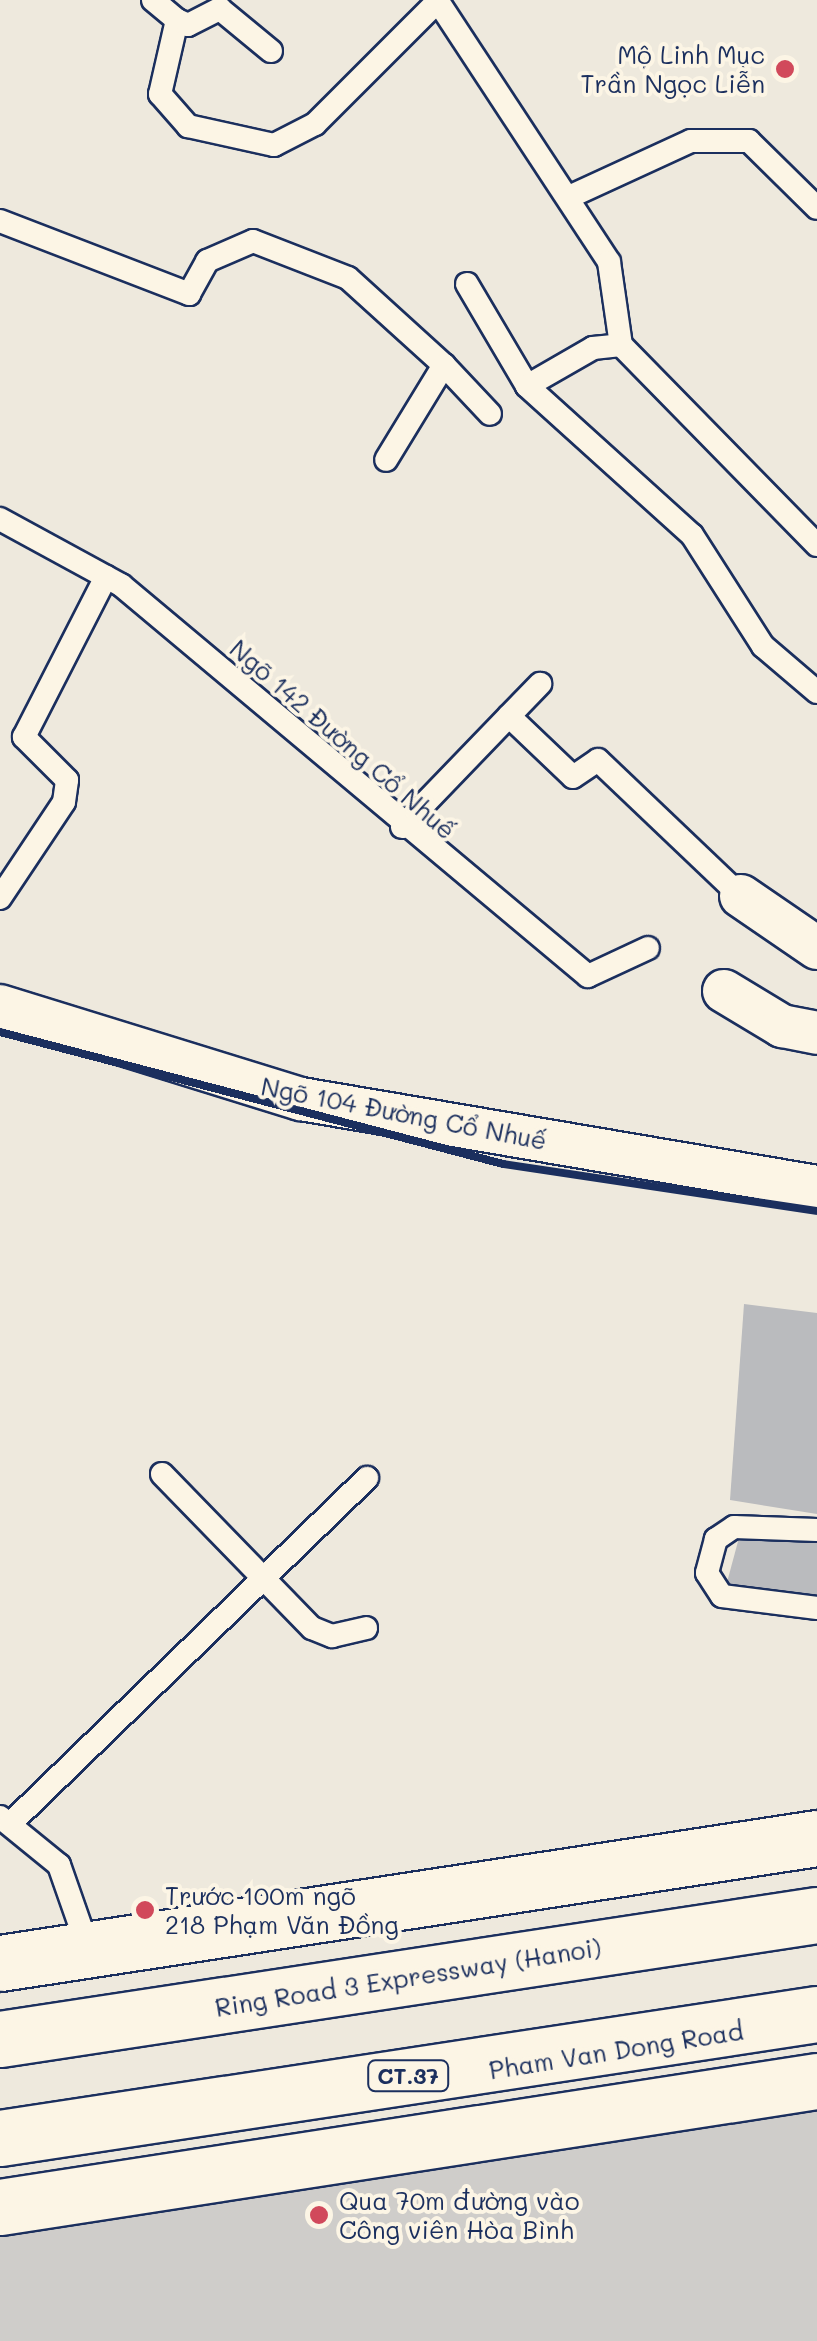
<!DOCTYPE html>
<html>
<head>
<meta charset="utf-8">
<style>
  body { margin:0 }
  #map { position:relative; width:817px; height:2341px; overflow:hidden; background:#eee9dd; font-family:Mali,sans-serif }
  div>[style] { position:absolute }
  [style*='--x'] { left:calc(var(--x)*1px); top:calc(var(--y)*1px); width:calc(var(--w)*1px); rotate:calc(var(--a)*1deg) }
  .green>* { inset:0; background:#cfcdca }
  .building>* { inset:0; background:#babbbe }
  .roads { filter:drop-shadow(2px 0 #1b2f5e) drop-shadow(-2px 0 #1b2f5e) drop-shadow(0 2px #1b2f5e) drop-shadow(0 -2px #1b2f5e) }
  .service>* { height:22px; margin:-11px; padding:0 11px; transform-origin:11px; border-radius:11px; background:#fcf5e5 }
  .minor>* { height:42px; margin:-21px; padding:0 21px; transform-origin:21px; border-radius:21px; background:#fcf5e5 }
  .primary>* { height:55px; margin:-27.5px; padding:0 27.5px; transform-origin:27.5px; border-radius:27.5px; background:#fcf5e5 }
  .motorway>* { height:55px; margin:-27.5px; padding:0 27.5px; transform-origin:27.5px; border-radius:27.5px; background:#fcf5e5 }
  .rail>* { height:8px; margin:-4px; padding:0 4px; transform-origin:4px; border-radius:4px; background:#1b2f5e }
  .dots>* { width:28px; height:28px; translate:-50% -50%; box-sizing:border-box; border:5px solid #fcf5e5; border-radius:50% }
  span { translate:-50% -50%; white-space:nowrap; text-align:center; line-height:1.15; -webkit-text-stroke:8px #fcf5e5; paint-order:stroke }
  .shield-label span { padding:2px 8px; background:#fcf5e5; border:2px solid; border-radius:8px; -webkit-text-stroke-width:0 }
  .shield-label { font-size:22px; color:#1b2f5e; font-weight:700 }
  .poi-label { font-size:25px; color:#1b2f5e }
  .right { translate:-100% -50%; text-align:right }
  .left { translate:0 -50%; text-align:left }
  .street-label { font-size:25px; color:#1b2f5e }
</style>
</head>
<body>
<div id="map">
  <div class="green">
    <i style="clip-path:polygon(817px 2095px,817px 2341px,0 2341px,0 2223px)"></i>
  </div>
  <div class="building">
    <i style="clip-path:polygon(744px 1304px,817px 1313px,817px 1514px,730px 1500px)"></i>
    <i style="clip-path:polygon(740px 1534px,817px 1541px,817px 1598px,726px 1586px)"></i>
  </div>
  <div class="roads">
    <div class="service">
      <i style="--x:153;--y:0;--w:31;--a:40"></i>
      <i style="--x:177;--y:20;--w:76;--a:102.9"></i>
      <i style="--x:160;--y:94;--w:43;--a:48.8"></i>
      <i style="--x:188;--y:126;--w:88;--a:12.5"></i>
      <i style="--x:274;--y:145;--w:46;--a:-27.1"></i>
      <i style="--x:315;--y:124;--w:174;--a:-45"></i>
      <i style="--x:437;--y:0;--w:313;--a:56.7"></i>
      <i style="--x:609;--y:262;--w:84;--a:81.8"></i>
      <i style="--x:177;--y:20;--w:12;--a:24"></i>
      <i style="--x:188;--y:25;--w:36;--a:-27"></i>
      <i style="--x:220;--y:9;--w:66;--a:39.5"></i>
      <i style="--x:569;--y:197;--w:134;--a:-24.7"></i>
      <i style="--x:691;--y:141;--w:58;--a:0"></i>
      <i style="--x:749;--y:141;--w:95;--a:44.6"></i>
      <i style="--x:0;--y:221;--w:203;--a:21.1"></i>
      <i style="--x:189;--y:294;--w:38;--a:-61"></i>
      <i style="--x:207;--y:261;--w:50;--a:-23.5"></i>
      <i style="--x:253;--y:241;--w:102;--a:21.3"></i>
      <i style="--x:348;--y:278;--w:130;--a:42.2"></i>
      <i style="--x:444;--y:365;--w:111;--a:121.4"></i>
      <i style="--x:467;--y:284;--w:118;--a:59.5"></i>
      <i style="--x:527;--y:386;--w:222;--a:42.1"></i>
      <i style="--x:692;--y:535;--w:132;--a:57.4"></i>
      <i style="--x:763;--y:646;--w:71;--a:40.4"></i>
      <i style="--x:444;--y:365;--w:67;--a:46.8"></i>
      <i style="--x:527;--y:386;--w:76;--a:-29.9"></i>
      <i style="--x:593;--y:348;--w:28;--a:-6"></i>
      <i style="--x:621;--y:345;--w:280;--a:45.6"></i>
      <i style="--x:0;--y:519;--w:138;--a:28.6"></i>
      <i style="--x:121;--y:585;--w:609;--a:39.94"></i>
      <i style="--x:588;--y:976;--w:66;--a:-25"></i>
      <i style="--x:509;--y:716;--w:45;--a:-45.9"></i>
      <i style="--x:402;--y:827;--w:154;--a:-46.1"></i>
      <i style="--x:509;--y:716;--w:88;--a:43.6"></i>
      <i style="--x:573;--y:777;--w:30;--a:-34"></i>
      <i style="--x:598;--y:760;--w:197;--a:43.6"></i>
      <i style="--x:0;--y:898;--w:115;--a:-56.3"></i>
      <i style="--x:64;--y:802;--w:22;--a:-82"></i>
      <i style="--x:67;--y:780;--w:61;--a:-135"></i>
      <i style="--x:24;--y:737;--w:180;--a:-62.9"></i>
      <i style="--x:162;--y:1474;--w:215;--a:45.8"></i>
      <i style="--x:312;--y:1628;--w:22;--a:22"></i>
      <i style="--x:332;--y:1636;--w:35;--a:-13"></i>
      <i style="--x:817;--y:1530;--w:83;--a:-177.9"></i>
      <i style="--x:734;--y:1527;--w:22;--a:146"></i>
      <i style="--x:716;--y:1539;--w:35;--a:105"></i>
      <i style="--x:707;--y:1573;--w:27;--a:57"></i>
      <i style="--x:722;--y:1596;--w:96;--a:7.2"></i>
      <i style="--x:0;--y:1817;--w:76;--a:39.1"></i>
      <i style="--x:59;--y:1865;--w:88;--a:70.7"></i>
      <i style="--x:11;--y:1823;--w:496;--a:-44.1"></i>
    </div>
    <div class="minor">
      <i style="--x:741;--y:896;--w:92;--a:34.4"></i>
      <i style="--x:724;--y:991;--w:68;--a:31.1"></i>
      <i style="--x:782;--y:1026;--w:36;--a:11"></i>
      <i style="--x:0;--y:1006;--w:315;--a:17.2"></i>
      <i style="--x:301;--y:1099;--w:523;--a:9.68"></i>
    </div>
    <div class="primary">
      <i style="--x:0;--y:1963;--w:827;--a:-8.7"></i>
      <i style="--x:0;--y:2207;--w:827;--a:-8.77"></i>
    </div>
    <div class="motorway">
      <i style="--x:0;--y:2039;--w:826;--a:-8.63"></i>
      <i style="--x:0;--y:2138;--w:826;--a:-8.63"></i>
    </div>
  </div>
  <div class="rail">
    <i style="--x:0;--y:1032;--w:520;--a:14.7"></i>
    <i style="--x:503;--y:1164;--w:317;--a:8.5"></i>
  </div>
  <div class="dots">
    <i style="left:785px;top:69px;background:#d1495b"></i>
    <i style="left:145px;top:1910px;background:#d1495b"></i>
    <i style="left:319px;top:2215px;background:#d1495b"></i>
  </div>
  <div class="shield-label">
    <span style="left:408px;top:2076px">CT.37</span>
  </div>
  <div class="poi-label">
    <span class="right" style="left:765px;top:69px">Mộ Linh Mục<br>Trần Ngọc Liễn</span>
    <span class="left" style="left:165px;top:1910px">Trước 100m ngõ<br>218 Phạm Văn Đồng</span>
    <span class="left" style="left:339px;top:2215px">Qua 70m đường vào<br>Công viên Hòa Bình</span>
  </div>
  <div class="street-label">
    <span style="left:343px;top:739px;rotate:41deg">Ngõ 142 Đường Cổ Nhuế</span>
    <span style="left:404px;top:1113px;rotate:11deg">Ngõ 104 Đường Cổ Nhuế</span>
    <span style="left:408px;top:1977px;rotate:-9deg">Ring Road 3 Expressway (Hanoi)</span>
    <span style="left:616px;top:2050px;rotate:-9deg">Pham Van Dong Road</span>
  </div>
</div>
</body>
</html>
